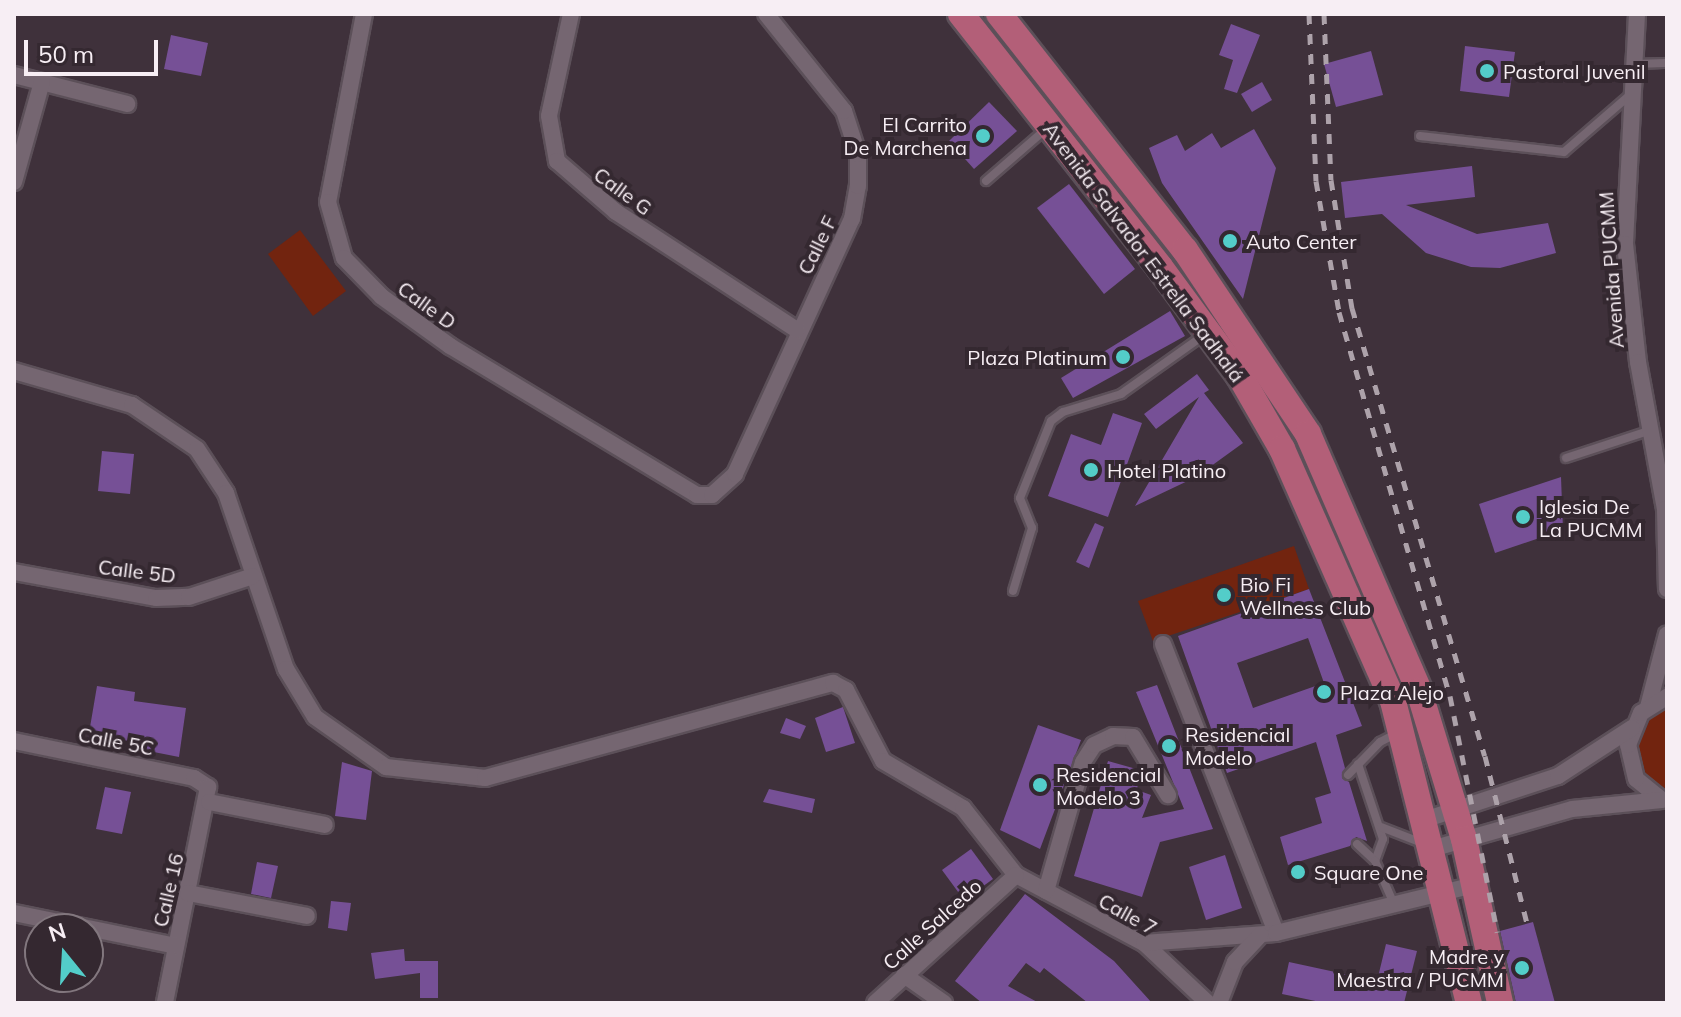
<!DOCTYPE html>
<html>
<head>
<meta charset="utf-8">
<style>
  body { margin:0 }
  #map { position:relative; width:1681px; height:1017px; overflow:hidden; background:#3f313b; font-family:Mulish,sans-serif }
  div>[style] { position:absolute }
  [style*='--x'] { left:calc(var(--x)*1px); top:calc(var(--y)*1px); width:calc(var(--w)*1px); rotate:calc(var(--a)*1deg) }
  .green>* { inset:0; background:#72240f }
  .building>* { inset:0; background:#765096 }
  .roads { filter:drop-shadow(2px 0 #5c5059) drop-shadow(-2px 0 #5c5059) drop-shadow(0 2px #5c5059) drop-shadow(0 -2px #5c5059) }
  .lane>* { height:8px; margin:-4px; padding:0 4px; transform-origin:4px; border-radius:4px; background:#756671 }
  .street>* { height:16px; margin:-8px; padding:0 8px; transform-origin:8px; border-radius:8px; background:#756671 }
  .primary>* { height:26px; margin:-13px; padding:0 13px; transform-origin:13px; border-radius:13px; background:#b35f78 }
  .rail>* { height:5px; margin-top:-2.5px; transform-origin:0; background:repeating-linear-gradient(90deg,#ada2aa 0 10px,transparent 0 20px) }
  .dots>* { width:22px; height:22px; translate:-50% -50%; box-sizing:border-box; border:4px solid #342830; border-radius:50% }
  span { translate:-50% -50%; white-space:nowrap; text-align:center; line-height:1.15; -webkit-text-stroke:8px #342830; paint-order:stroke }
  .poi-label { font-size:20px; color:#f7eef4 }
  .left { translate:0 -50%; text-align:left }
  .right { translate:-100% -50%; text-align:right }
  .street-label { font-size:20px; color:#f7eef4 }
  .frame { position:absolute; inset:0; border:16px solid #f7eef4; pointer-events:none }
  .north { position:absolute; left:24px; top:913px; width:80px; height:80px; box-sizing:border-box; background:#342830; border:2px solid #82777e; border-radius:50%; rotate:342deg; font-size:22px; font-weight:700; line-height:32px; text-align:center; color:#f7eef4 }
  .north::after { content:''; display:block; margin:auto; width:28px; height:36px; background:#53cdc9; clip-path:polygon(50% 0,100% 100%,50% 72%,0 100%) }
  .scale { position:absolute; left:24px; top:40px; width:134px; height:36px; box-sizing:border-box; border:4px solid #f7eef4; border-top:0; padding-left:10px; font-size:24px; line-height:28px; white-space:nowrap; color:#f7eef4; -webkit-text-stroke:6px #342830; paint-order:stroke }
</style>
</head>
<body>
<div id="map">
  <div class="green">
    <i style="clip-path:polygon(300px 230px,346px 291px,313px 316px,268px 254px)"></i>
    <i style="clip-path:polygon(1294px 546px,1309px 589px,1153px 641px,1138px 601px)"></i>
    <i style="clip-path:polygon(1667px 708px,1667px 790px,1646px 775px,1638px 747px,1650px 719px)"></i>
  </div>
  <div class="building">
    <i style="clip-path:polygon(1231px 24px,1260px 35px,1237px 93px,1224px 89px,1233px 60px,1219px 55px)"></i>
    <i style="clip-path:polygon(171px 35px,208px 43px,201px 76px,164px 69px)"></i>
    <i style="clip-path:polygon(1465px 46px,1515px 52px,1509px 97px,1460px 91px)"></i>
    <i style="clip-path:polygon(1371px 51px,1383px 95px,1336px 107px,1324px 64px)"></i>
    <i style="clip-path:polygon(1262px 82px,1272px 100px,1252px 112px,1241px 94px)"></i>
    <i style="clip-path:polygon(989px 102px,1017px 131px,974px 169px,949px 141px)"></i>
    <i style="clip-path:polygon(1254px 129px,1276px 168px,1243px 299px,1162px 183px,1149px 148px,1177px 135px,1185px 151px,1212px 133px,1221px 148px)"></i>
    <i style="clip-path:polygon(1472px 166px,1475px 197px,1406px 205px,1477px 234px,1548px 223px,1556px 253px,1500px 268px,1471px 267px,1426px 253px,1382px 214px,1345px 218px,1341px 182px)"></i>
    <i style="clip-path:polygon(1069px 184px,1135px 269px,1104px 294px,1037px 208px)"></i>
    <i style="clip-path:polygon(1170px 311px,1185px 336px,1073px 398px,1061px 378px)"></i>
    <i style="clip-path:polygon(1197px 374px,1209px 390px,1204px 393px,1243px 443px,1196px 477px,1135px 506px,1199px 397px,1156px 429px,1144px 414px)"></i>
    <i style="clip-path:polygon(1113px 413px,1142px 423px,1108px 517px,1048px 496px,1071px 434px,1101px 445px)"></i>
    <i style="clip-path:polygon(102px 451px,134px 454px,130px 494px,98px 491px)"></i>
    <i style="clip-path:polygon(1561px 477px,1563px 530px,1495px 553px,1479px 504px)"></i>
    <i style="clip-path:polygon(1095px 523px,1104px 527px,1089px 568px,1076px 562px)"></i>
    <i style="clip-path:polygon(evenodd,1309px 589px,1362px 726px,1336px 735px,1345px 768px,1342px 778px,1349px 782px,1367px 841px,1356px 837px,1350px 846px,1288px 865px,1280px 837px,1322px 823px,1315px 798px,1331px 793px,1316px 742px,1227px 773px,1178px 636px,1309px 589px,1308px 638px,1324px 683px,1253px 708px,1237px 663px,1308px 638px)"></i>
    <i style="clip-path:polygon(1157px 685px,1213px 829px,1160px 842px,1142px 897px,1074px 876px,1108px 761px,1140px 770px,1137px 790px,1151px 795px,1142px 818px,1184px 809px,1136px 692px)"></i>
    <i style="clip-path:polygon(97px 686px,135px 692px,134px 701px,186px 708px,179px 757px,88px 739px)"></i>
    <i style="clip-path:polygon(843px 707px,855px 743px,826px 752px,815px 718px)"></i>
    <i style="clip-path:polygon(786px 718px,806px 726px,800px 739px,780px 733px)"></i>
    <i style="clip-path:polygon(1038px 725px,1081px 740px,1040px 849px,1000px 830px)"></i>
    <i style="clip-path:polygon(342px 762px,372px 771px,366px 820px,335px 816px)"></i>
    <i style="clip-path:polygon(105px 787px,131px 792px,122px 834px,96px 829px)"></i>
    <i style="clip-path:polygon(769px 789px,815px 799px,812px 813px,763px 802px)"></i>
    <i style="clip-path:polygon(971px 849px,993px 879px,964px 900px,942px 870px)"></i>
    <i style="clip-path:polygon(1225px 855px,1242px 908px,1206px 920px,1189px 867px)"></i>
    <i style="clip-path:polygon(257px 862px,278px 866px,271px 898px,251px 894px)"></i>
    <i style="clip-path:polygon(1025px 894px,1114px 961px,1152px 1003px,1088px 1003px,1044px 968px,1040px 973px,1026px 963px,1008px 986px,1039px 1003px,982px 1003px,955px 981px)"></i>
    <i style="clip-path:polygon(331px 901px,351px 903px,347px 931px,328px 928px)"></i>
    <i style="clip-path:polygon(1533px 922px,1555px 1003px,1516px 1003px,1500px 931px)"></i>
    <i style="clip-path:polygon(1386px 944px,1417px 951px,1404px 1003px,1325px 1003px,1282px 994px,1289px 962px,1377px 981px)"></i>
    <i style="clip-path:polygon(404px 949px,405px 961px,438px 961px,438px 998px,420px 998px,420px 973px,375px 979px,371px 953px)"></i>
  </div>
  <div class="roads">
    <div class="lane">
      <i style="--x:1633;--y:64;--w:34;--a:-2"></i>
      <i style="--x:1420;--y:136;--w:145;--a:6.3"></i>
      <i style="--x:1564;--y:152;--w:87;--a:-40.8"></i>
      <i style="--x:986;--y:181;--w:79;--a:-40.9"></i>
      <i style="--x:1566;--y:458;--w:89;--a:-18.2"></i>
      <i style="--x:1013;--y:591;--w:66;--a:-73.2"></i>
      <i style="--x:1032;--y:528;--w:32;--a:-112"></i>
      <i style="--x:1020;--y:498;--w:83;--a:-68.1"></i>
      <i style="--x:1051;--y:421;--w:15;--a:-37"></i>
      <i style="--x:1063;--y:412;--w:61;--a:-17.2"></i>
      <i style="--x:1121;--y:394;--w:102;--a:-35.4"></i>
      <i style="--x:1358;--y:764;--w:79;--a:71.6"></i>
      <i style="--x:1383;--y:839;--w:23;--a:110"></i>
      <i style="--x:1348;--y:775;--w:46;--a:-45.9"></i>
      <i style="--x:1380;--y:742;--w:20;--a:-27"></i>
      <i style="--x:1381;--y:827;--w:47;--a:21.1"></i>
      <i style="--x:1357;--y:844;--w:25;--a:43"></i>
      <i style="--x:1375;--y:861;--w:47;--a:66.2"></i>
    </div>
    <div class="street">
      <i style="--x:364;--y:14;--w:191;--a:100.8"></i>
      <i style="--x:328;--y:202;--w:58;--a:74.1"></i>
      <i style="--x:344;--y:258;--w:54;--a:45.7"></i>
      <i style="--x:382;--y:297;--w:84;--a:35.8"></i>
      <i style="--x:450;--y:346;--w:288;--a:31.1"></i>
      <i style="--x:697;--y:495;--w:15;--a:0"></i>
      <i style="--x:712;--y:495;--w:31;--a:-42"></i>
      <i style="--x:735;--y:474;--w:281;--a:-65.4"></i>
      <i style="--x:852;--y:219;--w:34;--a:-80"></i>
      <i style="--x:858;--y:186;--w:32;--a:-90"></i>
      <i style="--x:858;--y:154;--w:45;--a:-108"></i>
      <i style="--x:844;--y:111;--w:124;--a:-128.8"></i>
      <i style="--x:571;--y:14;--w:104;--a:102.2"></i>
      <i style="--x:549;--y:116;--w:46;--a:79.9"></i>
      <i style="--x:557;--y:161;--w:78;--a:40.8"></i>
      <i style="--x:616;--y:212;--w:216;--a:33.1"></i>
      <i style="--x:1637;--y:14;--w:230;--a:93"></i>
      <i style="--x:1625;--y:244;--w:119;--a:83.7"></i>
      <i style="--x:1638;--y:362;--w:149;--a:79.6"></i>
      <i style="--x:1665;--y:509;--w:80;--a:88.6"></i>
      <i style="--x:14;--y:75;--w:117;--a:14.4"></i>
      <i style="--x:14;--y:182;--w:104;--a:-74.4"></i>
      <i style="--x:14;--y:371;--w:123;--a:16.1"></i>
      <i style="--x:132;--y:405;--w:78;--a:34.1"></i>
      <i style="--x:197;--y:449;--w:53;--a:56.6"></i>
      <i style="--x:226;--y:493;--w:186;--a:71.2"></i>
      <i style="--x:286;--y:669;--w:56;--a:58.9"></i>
      <i style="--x:315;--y:717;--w:87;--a:35.2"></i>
      <i style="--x:386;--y:767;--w:100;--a:6.3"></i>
      <i style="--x:485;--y:778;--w:361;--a:-15.3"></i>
      <i style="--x:833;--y:683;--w:15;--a:28"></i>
      <i style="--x:846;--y:690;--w:80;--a:62.5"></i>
      <i style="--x:883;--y:761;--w:93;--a:30.4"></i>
      <i style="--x:963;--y:808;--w:85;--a:51.7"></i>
      <i style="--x:1016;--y:875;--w:145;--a:28"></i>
      <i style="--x:1144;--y:943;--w:88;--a:43.2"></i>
      <i style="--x:14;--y:572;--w:144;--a:10.4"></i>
      <i style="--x:156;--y:598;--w:33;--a:-2"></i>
      <i style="--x:189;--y:597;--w:67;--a:-18.2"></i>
      <i style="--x:1163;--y:644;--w:310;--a:68.6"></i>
      <i style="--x:1648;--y:707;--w:75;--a:-75.4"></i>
      <i style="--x:14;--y:741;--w:184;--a:11.6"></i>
      <i style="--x:194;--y:778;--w:17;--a:33"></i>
      <i style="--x:208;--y:787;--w:220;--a:101.3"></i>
      <i style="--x:1662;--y:800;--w:33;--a:-141"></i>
      <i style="--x:1636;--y:779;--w:35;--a:-103"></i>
      <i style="--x:1628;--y:745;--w:35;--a:-68"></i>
      <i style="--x:1641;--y:713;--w:31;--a:-32"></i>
      <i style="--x:209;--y:802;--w:118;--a:11.2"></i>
      <i style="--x:1427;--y:819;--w:138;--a:-18.2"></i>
      <i style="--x:1558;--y:776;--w:88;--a:-33"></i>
      <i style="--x:1435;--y:848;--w:142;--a:-15.9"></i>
      <i style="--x:1572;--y:809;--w:90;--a:-5.7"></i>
      <i style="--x:1046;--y:891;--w:134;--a:-74"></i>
      <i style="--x:1083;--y:762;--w:20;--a:-57"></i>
      <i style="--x:1094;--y:745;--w:21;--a:-25"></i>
      <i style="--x:1113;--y:736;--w:20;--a:3"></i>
      <i style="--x:1133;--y:737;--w:68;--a:58.9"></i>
      <i style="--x:188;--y:893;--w:121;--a:10.9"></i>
      <i style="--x:14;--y:913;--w:165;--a:11.5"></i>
      <i style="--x:1144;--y:943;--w:132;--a:-4.3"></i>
      <i style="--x:1276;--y:933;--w:204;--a:-13.6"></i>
      <i style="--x:904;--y:975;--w:49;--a:35"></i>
      <i style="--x:875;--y:1003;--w:190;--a:-42.2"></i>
      <i style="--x:1219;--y:1003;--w:44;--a:-68.7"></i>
      <i style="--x:1235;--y:962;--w:37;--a:-47"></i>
    </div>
    <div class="primary">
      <i style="--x:961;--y:14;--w:322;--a:51.8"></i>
      <i style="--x:1160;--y:267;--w:135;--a:53.7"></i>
      <i style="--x:1240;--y:376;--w:84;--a:60.1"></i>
      <i style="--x:1282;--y:449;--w:275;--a:66.2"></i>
      <i style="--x:1393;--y:701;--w:311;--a:75.9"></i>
      <i style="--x:999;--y:14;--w:300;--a:51.8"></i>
      <i style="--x:1185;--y:250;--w:221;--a:56.2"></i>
      <i style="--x:1308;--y:434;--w:280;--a:66.6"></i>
      <i style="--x:1419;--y:691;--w:155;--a:73.1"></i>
      <i style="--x:1464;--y:839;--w:168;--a:77.6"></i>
    </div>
  </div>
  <div class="rail">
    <i style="--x:1309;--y:14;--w:167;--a:87.6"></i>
    <i style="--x:1316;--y:181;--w:133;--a:80"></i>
    <i style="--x:1339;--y:312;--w:400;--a:73.9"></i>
    <i style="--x:1450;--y:696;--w:241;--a:78.7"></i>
    <i style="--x:1324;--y:14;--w:166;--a:87.6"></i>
    <i style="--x:1331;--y:180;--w:130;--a:80.7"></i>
    <i style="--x:1352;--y:308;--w:467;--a:73.5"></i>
    <i style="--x:1485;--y:756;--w:172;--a:75.9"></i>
  </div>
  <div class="dots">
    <i style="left:1487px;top:71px;background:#53cdc9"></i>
    <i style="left:983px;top:136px;background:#53cdc9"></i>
    <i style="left:1230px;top:241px;background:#53cdc9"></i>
    <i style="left:1123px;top:357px;background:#53cdc9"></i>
    <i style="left:1091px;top:470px;background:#53cdc9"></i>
    <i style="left:1523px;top:517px;background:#53cdc9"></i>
    <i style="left:1224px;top:595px;background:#53cdc9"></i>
    <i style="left:1324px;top:692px;background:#53cdc9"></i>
    <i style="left:1169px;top:746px;background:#53cdc9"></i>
    <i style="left:1040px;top:785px;background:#53cdc9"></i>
    <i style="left:1298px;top:872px;background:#53cdc9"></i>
    <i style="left:1522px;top:968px;background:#53cdc9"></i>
  </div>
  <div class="poi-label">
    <span class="left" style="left:1503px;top:71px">Pastoral Juvenil</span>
    <span class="right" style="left:967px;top:136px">El Carrito<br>De Marchena</span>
    <span class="left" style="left:1246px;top:241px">Auto Center</span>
    <span class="right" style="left:1107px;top:357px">Plaza Platinum</span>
    <span class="left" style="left:1107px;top:470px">Hotel Platino</span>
    <span class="left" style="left:1539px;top:518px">Iglesia De<br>La PUCMM</span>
    <span class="left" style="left:1240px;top:596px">Bio Fi<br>Wellness Club</span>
    <span class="left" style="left:1340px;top:692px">Plaza Alejo</span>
    <span class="left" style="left:1185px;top:746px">Residencial<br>Modelo</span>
    <span class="left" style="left:1056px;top:786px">Residencial<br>Modelo 3</span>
    <span class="left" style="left:1314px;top:872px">Square One</span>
    <span class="right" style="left:1504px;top:968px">Madre y<br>Maestra / PUCMM</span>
  </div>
  <div class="street-label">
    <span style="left:623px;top:191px;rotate:36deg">Calle G</span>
    <span style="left:817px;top:245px;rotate:-64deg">Calle F</span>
    <span style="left:1144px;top:252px;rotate:53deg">Avenida Salvador Estrella Sadhalá</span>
    <span style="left:1611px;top:270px;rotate:-94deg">Avenida PUCMM</span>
    <span style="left:427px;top:305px;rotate:36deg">Calle D</span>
    <span style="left:137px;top:571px;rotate:7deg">Calle 5D</span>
    <span style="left:116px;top:741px;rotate:11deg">Calle 5C</span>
    <span style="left:168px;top:890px;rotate:-77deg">Calle 16</span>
    <span style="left:1128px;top:914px;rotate:29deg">Calle 7</span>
    <span style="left:932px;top:924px;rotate:-42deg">Calle Salcedo</span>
  </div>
  <div class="frame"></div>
  <div class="north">N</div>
  <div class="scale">50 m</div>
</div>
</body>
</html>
